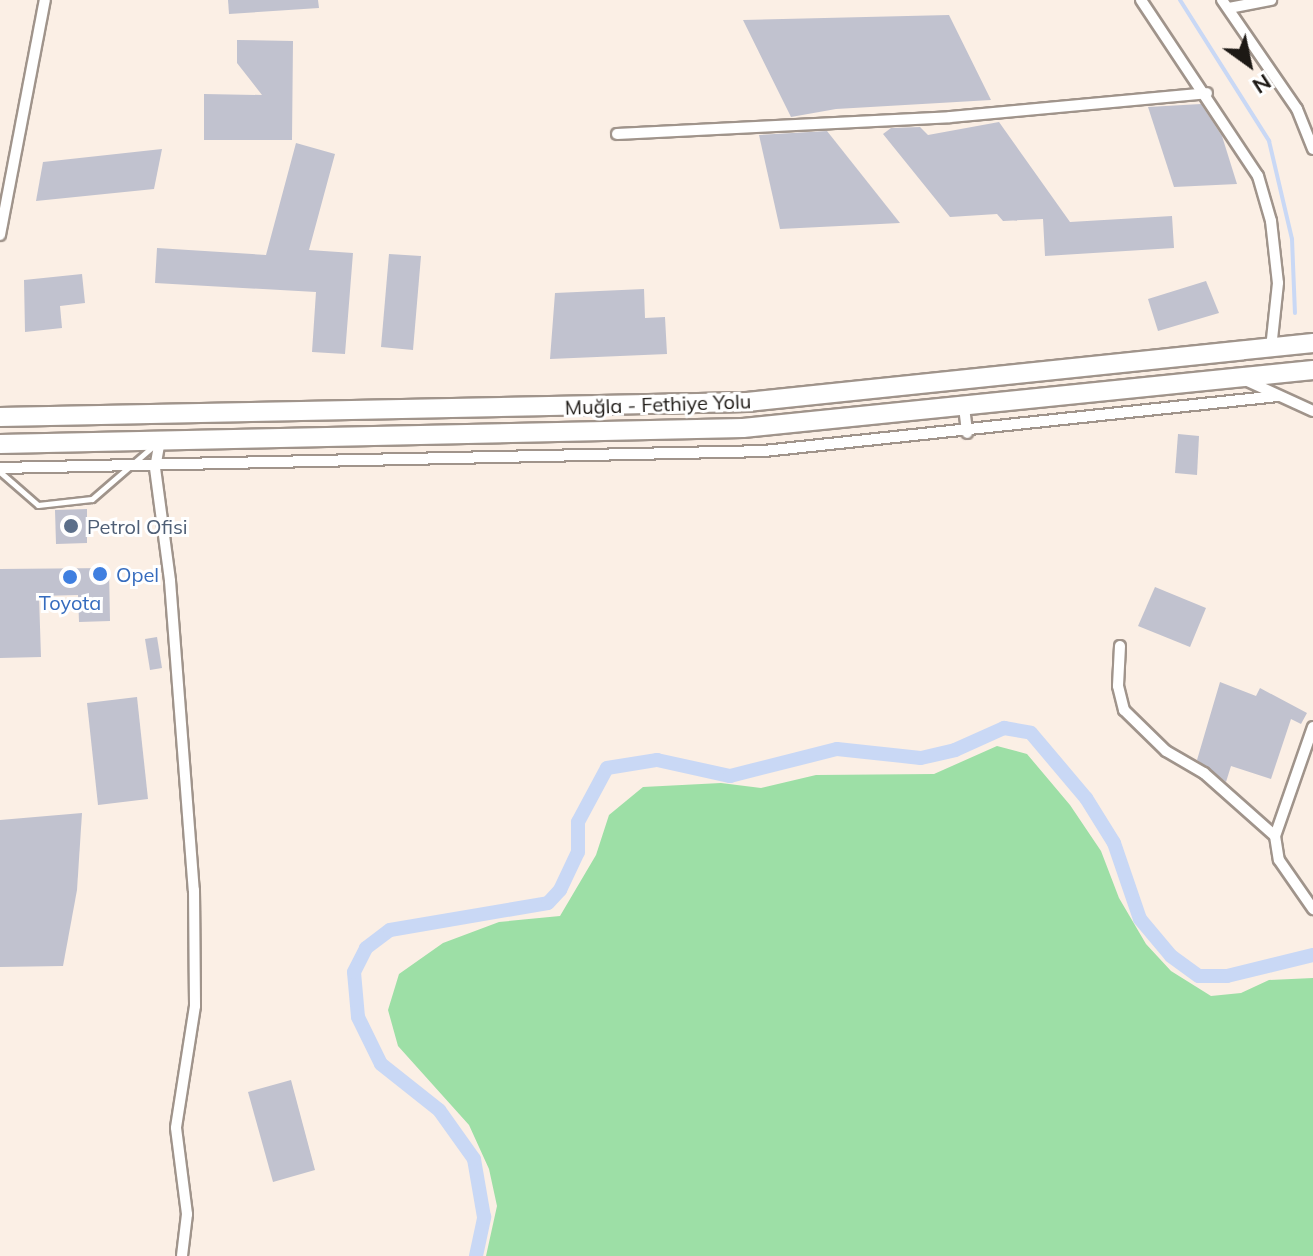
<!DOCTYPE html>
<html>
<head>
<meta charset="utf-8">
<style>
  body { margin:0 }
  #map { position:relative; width:1313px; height:1256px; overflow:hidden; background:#fbefe5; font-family:Mulish,sans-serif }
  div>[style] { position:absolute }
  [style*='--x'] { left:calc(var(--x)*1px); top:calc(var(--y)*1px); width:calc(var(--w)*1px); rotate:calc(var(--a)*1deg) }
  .green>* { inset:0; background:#9ddfa6 }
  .stream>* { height:4px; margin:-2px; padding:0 2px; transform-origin:2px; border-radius:2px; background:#c9d8f5 }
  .canal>* { height:14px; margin:-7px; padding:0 7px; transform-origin:7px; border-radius:7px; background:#c9d8f5 }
  .building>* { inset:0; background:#c1c2cf }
  .roads { filter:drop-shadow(2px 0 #a0948b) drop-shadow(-2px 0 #a0948b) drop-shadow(0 2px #a0948b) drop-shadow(0 -2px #a0948b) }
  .lane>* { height:5px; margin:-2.5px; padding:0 2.5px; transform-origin:2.5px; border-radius:2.5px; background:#fff }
  .street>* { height:10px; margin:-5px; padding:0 5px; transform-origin:5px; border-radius:5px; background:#fff }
  .highway>* { height:18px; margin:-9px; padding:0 9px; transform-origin:9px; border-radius:9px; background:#fff }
  .dots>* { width:22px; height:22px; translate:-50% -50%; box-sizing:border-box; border:4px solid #fff; border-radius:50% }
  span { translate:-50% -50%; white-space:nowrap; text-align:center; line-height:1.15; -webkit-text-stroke:6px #fff; paint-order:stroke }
  .street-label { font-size:20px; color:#1d1915 }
  .service-label { font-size:20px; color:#4e5e75 }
  .left { translate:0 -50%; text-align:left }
  .shop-label { font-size:20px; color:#366cbe }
  .north { position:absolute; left:1209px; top:24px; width:80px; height:80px; -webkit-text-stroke:6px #fff; paint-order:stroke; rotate:147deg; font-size:22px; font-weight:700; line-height:32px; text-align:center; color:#1d1915 }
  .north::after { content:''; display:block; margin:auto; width:28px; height:36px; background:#1d1915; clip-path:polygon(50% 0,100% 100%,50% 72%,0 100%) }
</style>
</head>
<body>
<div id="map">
  <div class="green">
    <i style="clip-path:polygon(997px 746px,1027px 754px,1070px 805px,1101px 851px,1119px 898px,1146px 944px,1171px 971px,1211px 996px,1241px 993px,1269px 980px,1313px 978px,1313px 1256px,486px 1256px,497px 1206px,489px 1169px,469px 1125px,398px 1046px,388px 1010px,399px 974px,443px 943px,499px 922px,560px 916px,596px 855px,609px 815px,643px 787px,721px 783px,761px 788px,816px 775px,934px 774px)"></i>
  </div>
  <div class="stream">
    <i style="--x:1180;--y:0;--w:167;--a:57.7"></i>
    <i style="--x:1269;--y:141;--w:101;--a:76.8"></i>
    <i style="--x:1292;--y:239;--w:74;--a:87.7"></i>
  </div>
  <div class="canal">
    <i style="--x:476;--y:1256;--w:40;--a:-78"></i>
    <i style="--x:484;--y:1217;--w:59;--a:-99.8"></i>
    <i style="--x:474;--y:1159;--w:60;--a:-125.5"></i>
    <i style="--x:439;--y:1110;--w:74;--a:-141.6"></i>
    <i style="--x:381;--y:1064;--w:52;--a:-116.1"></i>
    <i style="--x:358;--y:1017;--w:45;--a:-95.1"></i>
    <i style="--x:354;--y:972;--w:27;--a:-63"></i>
    <i style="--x:366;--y:948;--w:30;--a:-37"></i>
    <i style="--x:390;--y:930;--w:160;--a:-9.7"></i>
    <i style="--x:548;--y:903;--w:18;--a:-47"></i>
    <i style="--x:560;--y:890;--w:42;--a:-64.7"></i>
    <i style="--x:578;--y:852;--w:30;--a:-90"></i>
    <i style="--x:578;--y:822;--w:61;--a:-61.8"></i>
    <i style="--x:607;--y:768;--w:51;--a:-9.1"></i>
    <i style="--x:657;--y:760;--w:75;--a:12.4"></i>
    <i style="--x:730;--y:776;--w:110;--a:-14.2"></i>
    <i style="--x:837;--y:749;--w:84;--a:6.1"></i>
    <i style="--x:921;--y:758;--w:35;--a:-13"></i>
    <i style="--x:955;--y:750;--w:54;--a:-24.2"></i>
    <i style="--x:1004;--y:728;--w:27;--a:10"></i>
    <i style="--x:1031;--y:733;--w:85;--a:49.8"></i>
    <i style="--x:1086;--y:798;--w:53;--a:58.1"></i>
    <i style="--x:1114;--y:843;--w:80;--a:71.1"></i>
    <i style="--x:1140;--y:919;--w:48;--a:50"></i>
    <i style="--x:1171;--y:956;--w:34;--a:36"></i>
    <i style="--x:1199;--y:976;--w:28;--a:0"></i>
    <i style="--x:1227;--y:976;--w:89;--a:-13.7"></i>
  </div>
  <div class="building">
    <i style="clip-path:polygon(228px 0,318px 0,319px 8px,229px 14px)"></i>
    <i style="clip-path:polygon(949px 15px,991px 100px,836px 109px,791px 117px,743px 20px)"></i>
    <i style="clip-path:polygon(237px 40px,293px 41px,292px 140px,204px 140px,204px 94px,262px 95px,237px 63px)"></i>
    <i style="clip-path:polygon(1201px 104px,1222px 136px,1237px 184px,1174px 187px,1148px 107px)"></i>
    <i style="clip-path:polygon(999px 122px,1070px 222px,1172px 216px,1174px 248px,1045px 256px,1043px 219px,1003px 221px,997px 214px,950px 217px,883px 134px,891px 128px,920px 127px,928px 135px)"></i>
    <i style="clip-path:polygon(827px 131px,900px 223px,780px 229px,759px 135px)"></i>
    <i style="clip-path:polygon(296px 143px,335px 154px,309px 250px,353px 253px,345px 354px,312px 352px,316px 292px,155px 283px,157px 248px,266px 255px)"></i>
    <i style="clip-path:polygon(162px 149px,154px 189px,36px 201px,43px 162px)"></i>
    <i style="clip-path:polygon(389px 254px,421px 256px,413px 350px,381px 347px)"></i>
    <i style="clip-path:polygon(82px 274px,85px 303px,60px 306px,62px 328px,25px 332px,24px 280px)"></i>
    <i style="clip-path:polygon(1206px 281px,1219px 313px,1158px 331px,1148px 299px)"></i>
    <i style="clip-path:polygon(644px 289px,645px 318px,665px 317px,667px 354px,550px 359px,555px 293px)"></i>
    <i style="clip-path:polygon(1178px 434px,1199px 436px,1197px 475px,1175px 473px)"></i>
    <i style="clip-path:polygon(87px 509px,87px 543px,56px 544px,55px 510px)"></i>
    <i style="clip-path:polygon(109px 568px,110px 621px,79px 622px,78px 595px,39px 596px,41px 657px,0 658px,0 569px)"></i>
    <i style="clip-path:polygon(1155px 587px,1206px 608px,1190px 647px,1138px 626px)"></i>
    <i style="clip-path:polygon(157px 637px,162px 668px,150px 670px,145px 639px)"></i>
    <i style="clip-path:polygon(1220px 682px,1256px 696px,1260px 688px,1307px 713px,1301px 724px,1291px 719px,1271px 779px,1231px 766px,1226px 782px,1197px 760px)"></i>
    <i style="clip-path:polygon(137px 697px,148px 799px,98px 805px,87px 703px)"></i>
    <i style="clip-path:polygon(82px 813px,77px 890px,63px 966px,0 967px,0 820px)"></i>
    <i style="clip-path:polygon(291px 1080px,315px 1170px,273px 1182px,248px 1092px)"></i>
  </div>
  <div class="roads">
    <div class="lane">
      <i style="--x:0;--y:472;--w:50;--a:41"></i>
      <i style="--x:38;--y:505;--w:54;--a:-6.3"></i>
      <i style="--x:92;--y:499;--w:79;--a:-40.9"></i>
    </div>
    <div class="street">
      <i style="--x:1141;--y:0;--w:211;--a:56.4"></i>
      <i style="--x:1258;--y:176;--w:47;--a:73.9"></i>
      <i style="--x:1271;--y:221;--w:62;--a:83.6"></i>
      <i style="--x:1278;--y:283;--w:65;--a:96.1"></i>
      <i style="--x:1222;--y:0;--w:132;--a:55.5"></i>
      <i style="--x:1297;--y:109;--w:43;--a:68.2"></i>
      <i style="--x:1229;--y:8;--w:43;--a:-10.8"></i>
      <i style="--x:617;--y:134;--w:333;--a:-2.9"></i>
      <i style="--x:950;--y:117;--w:258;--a:-5.3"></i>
      <i style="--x:0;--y:235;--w:239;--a:-79.2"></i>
      <i style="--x:1243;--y:379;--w:77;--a:24.6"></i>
      <i style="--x:964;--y:407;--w:26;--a:83"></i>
      <i style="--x:160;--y:440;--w:28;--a:100"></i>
      <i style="--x:155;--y:468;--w:114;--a:82.4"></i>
      <i style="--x:170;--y:581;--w:310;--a:85.6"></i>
      <i style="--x:194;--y:890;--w:116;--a:89.5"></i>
      <i style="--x:195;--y:1006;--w:123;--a:98.9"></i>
      <i style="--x:176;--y:1128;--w:87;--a:82.7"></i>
      <i style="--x:187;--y:1214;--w:42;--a:96.8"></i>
      <i style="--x:0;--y:468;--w:764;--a:-1.27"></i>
      <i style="--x:764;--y:451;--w:517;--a:-6.11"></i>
      <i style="--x:1120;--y:646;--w:40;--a:92.9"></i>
      <i style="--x:1118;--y:686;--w:25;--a:76"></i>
      <i style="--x:1124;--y:710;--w:59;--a:44.3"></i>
      <i style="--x:1166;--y:751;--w:44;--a:30.1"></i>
      <i style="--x:1204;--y:773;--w:95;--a:41.6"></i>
      <i style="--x:1313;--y:727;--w:115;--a:109.2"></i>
      <i style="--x:1275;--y:836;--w:24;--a:81"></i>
      <i style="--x:1279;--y:860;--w:60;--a:55.2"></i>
    </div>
    <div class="highway">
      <i style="--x:0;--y:417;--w:747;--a:-1.15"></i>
      <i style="--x:747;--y:402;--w:569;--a:-5.95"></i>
      <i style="--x:0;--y:444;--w:743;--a:-1.23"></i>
      <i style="--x:743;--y:428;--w:573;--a:-5.81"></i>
    </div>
  </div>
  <div class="dots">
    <i style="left:71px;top:526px;background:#5c6f8a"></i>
    <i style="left:100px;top:574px;background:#3f7fe0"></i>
    <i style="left:70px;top:577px;background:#3f7fe0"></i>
  </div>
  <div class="street-label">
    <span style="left:658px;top:404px;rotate:-2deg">Muğla - Fethiye Yolu</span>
  </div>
  <div class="service-label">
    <span class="left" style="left:87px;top:526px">Petrol Ofisi</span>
  </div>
  <div class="shop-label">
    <span class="left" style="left:116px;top:574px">Opel</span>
    <span style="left:70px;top:602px">Toyota</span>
  </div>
  <div class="north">N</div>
</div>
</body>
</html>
